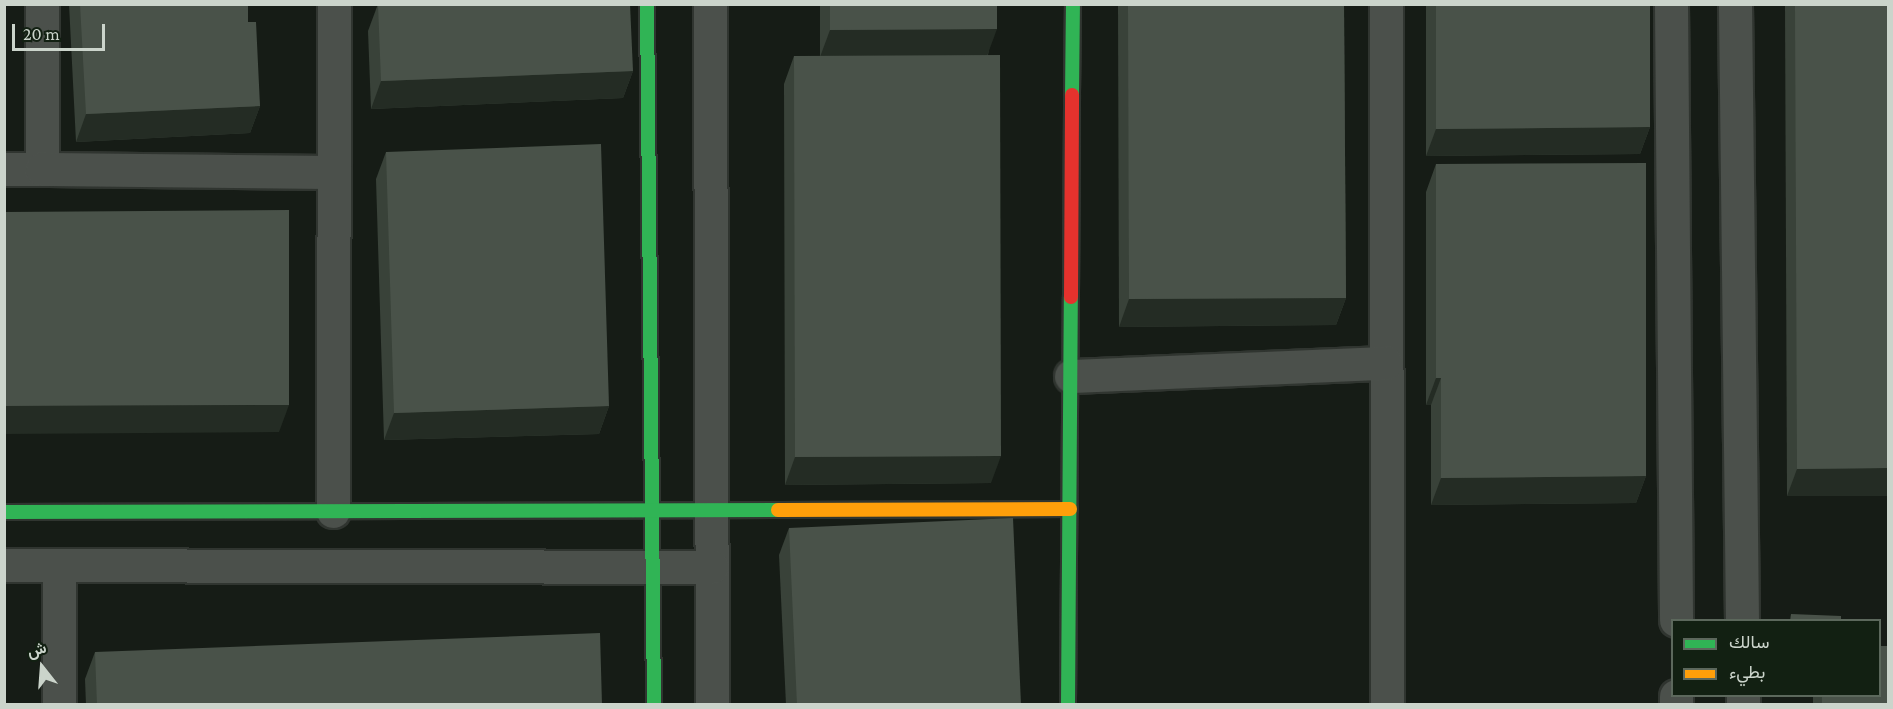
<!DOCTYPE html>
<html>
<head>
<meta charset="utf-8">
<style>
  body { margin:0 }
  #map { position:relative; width:1893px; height:709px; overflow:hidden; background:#161c16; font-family:"Crimson Pro",Vazirmatn,serif }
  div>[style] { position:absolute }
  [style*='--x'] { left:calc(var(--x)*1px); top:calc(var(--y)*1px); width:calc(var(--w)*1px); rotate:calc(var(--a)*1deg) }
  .roads { filter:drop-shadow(2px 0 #303530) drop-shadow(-2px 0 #303530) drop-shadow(0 2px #303530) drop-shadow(0 -2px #303530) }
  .street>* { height:33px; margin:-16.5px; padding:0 16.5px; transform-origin:16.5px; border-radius:16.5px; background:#4b504b }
  .fast>* { height:14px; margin:-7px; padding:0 7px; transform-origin:7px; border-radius:7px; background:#30b455 }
  .slow>* { height:14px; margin:-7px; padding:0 7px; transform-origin:7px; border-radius:7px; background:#ff9f0a }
  .jam>* { height:14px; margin:-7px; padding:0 7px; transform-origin:7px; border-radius:7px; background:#e5322d }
  .wall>* { inset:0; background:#394239 }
  .shaded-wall>* { inset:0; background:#242c24 }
  .building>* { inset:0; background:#495249 }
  span { translate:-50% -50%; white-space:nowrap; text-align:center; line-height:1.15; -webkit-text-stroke:4.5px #122012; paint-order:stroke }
  .frame { position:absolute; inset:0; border:6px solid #cbd4cb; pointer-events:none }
  .legend { position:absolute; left:1671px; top:619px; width:210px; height:78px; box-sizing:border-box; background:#122012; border:2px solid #5c685c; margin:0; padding:8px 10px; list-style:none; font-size:18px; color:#cbd4cb }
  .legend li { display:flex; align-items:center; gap:12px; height:30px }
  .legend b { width:30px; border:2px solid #5c685c }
  .north { position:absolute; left:12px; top:637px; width:60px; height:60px; -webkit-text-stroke:4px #122012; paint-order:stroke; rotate:343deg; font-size:16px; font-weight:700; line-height:24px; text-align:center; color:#cbd4cb }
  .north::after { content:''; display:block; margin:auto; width:21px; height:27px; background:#cbd4cb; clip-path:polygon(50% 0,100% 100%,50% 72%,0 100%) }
  .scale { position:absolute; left:12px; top:24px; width:93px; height:27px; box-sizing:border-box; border:3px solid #cbd4cb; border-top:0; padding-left:8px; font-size:18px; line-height:21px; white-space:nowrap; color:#cbd4cb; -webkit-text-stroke:4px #122012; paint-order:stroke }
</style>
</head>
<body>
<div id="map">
  <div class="roads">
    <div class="street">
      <i style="--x:710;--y:4;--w:700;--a:89.84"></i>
      <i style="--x:1386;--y:4;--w:700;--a:89.92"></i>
      <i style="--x:1671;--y:4;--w:616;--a:89.53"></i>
      <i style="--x:1735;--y:4;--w:616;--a:89.35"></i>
      <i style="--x:4;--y:169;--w:38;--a:0"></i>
      <i style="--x:42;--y:169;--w:165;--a:-90"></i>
      <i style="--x:42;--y:169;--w:292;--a:0.6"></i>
      <i style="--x:1071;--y:376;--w:315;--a:-2.4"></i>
      <i style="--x:333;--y:511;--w:507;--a:-89.89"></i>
      <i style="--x:4;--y:565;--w:708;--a:0.16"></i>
      <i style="--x:1676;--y:696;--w:8;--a:90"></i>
      <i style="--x:1743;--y:696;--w:8;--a:90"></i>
      <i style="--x:59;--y:704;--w:139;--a:-90"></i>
    </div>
    <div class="fast">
      <i style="--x:647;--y:4;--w:700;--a:89.43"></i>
      <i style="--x:1072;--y:95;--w:91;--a:-89.4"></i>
      <i style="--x:4;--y:512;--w:774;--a:-0.15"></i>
      <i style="--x:1068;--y:704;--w:407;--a:-89.6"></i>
    </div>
    <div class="slow">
      <i style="--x:778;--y:510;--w:292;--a:-0.2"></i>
    </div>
    <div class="jam">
      <i style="--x:1071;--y:297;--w:202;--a:-89.7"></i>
    </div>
  </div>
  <div class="wall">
    <i style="clip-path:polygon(69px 4px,248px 4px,248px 22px,260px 106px,250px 133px,76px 142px)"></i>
    <i style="clip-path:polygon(378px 4px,633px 71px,623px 98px,371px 109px,368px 31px)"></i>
    <i style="clip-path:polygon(820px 4px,997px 4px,988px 55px,991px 483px,785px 485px,784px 84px,794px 56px,820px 56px)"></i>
    <i style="clip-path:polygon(1118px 4px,1344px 4px,1346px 298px,1336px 325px,1119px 327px)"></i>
    <i style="clip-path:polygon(1426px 4px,1650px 4px,1650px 127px,1640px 154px,1426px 156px)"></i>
    <i style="clip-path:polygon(1785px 4px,1888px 4px,1888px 496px,1787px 496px)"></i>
    <i style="clip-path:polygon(386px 152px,609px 406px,599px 434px,384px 440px,376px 179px)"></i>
    <i style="clip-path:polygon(1436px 164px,1646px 476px,1636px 503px,1431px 505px,1431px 405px,1426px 405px,1426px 192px)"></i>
    <i style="clip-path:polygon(789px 528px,1021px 705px,786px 705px,779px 555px)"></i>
    <i style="clip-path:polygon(95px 652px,602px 705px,86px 705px,85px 679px)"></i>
    <i style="clip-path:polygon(1813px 696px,1880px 696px,1888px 705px,1813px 705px)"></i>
  </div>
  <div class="shaded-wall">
    <i style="clip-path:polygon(997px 29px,987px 56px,820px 57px,830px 30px)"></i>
    <i style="clip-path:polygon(633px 71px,623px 98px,371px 109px,381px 81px)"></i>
    <i style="clip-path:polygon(260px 106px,250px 133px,76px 142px,86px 114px)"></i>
    <i style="clip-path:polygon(1650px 127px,1640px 154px,1426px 156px,1436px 129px)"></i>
    <i style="clip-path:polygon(1346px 298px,1336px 325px,1119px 327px,1129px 299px)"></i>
    <i style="clip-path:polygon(1436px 378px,1441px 378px,1431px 405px,1426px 405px)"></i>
    <i style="clip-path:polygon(289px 405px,279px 432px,4px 434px,4px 406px)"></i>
    <i style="clip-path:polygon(609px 406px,599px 434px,384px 440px,394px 413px)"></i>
    <i style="clip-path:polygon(1001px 456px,991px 483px,785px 485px,795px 457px)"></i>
    <i style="clip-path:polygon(1888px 468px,1888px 496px,1787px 496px,1797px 469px)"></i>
    <i style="clip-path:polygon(1646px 476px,1636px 503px,1431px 505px,1441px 478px)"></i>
  </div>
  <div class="building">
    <i style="clip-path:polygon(80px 4px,248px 4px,248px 22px,256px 22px,260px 106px,86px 114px)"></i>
    <i style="clip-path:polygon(378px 4px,630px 4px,633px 71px,381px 81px)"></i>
    <i style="clip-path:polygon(830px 4px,997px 4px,997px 29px,830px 30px)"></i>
    <i style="clip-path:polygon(1128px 4px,1344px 4px,1346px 298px,1129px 299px)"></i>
    <i style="clip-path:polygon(1436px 4px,1650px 4px,1650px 127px,1436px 129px)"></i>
    <i style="clip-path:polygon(1795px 4px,1888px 4px,1888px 468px,1797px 469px)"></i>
    <i style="clip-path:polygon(1000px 55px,1001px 456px,795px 457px,794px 56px)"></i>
    <i style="clip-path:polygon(601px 144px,609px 406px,394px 413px,386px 152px)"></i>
    <i style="clip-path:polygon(1646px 163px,1646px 476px,1441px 478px,1441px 378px,1436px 378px,1436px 164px)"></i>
    <i style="clip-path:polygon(289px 210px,289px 405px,4px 406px,4px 212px)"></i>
    <i style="clip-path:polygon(1013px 518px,1021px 705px,797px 705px,789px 528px)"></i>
    <i style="clip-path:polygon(1791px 614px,1841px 616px,1841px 621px,1790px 621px)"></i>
    <i style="clip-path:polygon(600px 633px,602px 705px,97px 705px,95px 652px)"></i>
    <i style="clip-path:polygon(1880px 646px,1888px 646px,1888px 705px,1822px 705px,1822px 696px,1880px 696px)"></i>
  </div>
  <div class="frame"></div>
  <ul class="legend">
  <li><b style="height:8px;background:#30b455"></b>سالك</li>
  <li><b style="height:8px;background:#ff9f0a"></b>بطيء</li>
  </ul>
  <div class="north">ش</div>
  <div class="scale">20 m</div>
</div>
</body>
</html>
